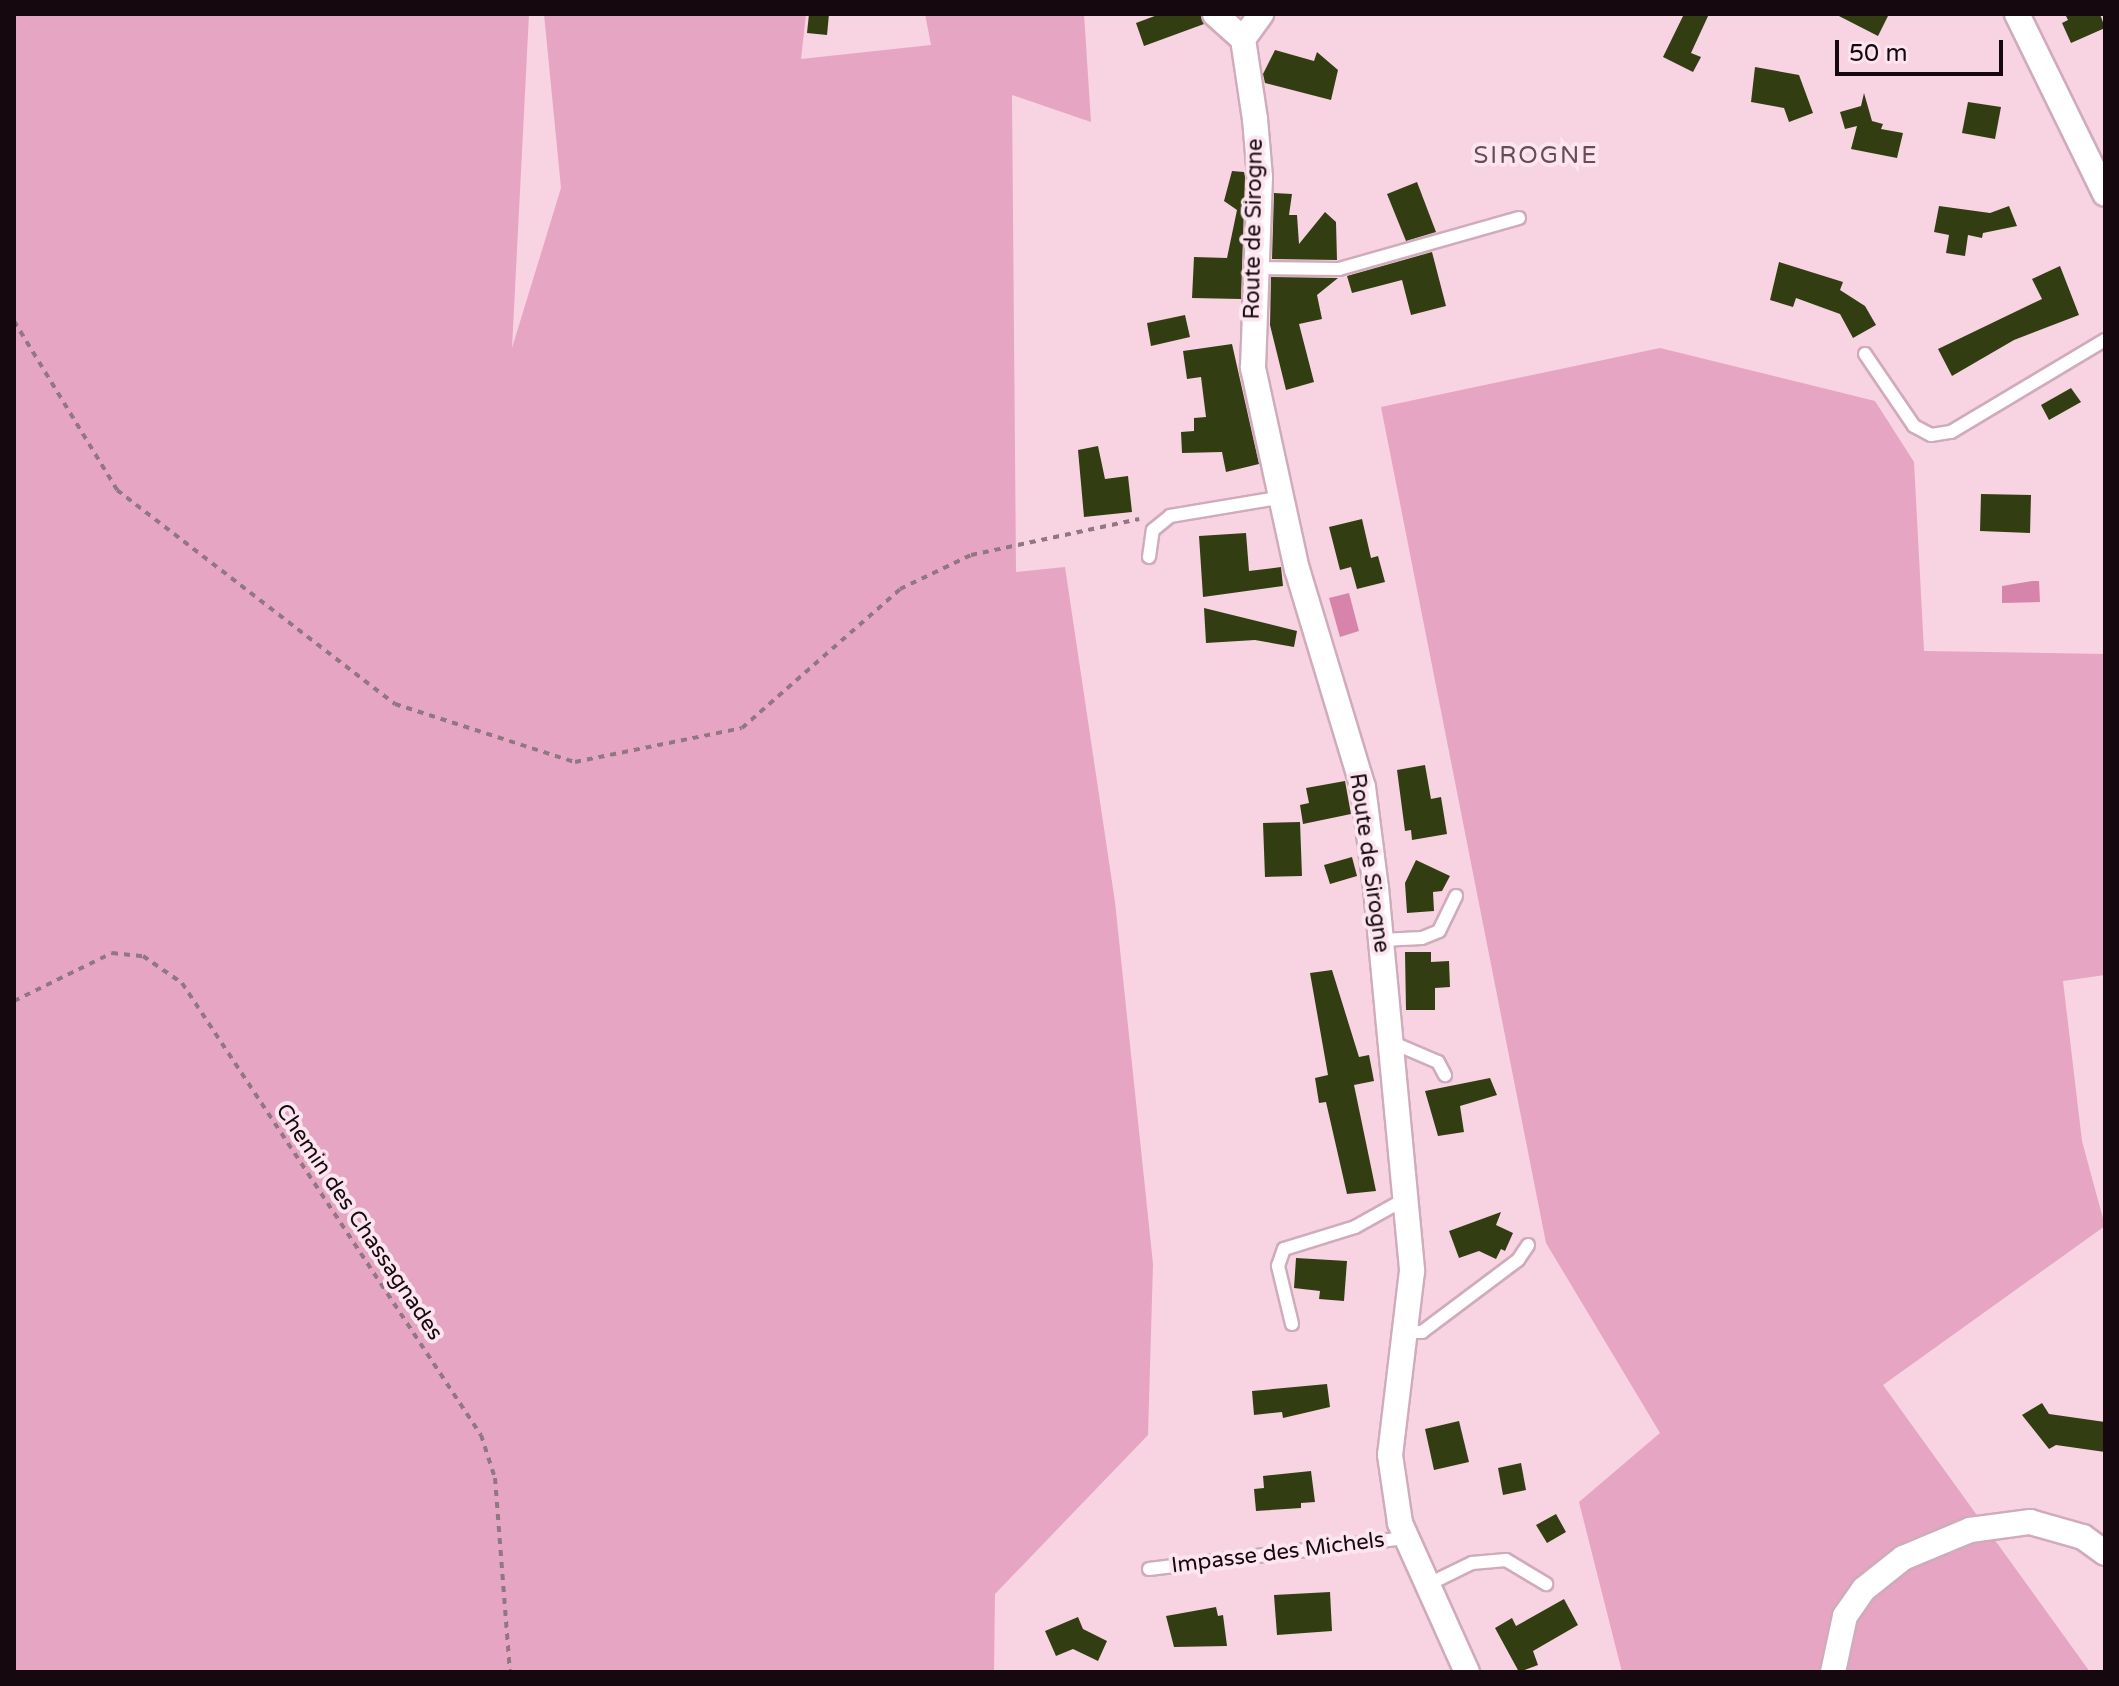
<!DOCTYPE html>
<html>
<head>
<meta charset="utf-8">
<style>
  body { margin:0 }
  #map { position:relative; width:2119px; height:1686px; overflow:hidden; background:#f8d3e2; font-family:"Varela Round",sans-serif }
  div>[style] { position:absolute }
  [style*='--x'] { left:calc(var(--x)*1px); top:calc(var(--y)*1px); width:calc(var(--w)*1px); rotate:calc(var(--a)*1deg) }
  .green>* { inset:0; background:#e6a5c2 }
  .water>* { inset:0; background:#d784ab }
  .building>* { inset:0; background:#323e12 }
  .path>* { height:4px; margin-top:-2px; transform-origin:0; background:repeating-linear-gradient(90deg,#917782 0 6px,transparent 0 12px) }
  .roads { filter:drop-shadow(2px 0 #d0abbb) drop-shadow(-2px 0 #d0abbb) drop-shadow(0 2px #d0abbb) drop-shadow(0 -2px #d0abbb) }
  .service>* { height:12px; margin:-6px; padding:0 6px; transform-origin:6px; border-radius:6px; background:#fff }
  .minor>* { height:24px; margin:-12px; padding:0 12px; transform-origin:12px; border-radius:12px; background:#fff }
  span { translate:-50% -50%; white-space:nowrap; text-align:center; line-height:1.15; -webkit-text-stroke:8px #fce5ee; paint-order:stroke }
  .street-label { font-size:22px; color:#15090f }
  .neighbourhood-label { font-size:24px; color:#694a58; letter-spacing:2px }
  .frame { position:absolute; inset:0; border:16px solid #15090f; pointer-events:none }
  .scale { position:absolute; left:1835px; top:40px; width:168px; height:36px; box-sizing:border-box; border:4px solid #15090f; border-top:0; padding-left:10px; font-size:24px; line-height:28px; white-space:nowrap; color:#15090f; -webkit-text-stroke:6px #fce5ee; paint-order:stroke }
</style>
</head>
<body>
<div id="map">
  <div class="green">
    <i style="clip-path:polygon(14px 14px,529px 14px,512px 348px,561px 188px,544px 14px,806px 14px,801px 59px,931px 45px,925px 14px,1084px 14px,1091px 122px,1012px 95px,1016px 572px,1065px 567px,1115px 902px,1153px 1264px,1148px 1435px,995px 1594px,994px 1672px,14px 1672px)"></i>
    <i style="clip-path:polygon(1660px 348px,1875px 401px,1914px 462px,1924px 651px,2105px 654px,2105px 975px,2063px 981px,2082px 1141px,2105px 1226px,1883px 1385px,2090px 1672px,1622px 1672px,1579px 1502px,1660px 1433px,1546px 1243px,1381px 407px)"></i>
  </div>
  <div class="water">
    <i style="clip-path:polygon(2032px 581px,2039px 581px,2040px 602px,2002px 603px,2002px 586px)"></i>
    <i style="clip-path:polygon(1349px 593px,1359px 631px,1340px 637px,1329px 598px)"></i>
  </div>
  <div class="building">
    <i style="clip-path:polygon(809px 14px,829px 14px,827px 35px,807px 33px)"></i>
    <i style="clip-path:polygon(1160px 14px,1200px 14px,1204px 24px,1144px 46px,1136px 23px)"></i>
    <i style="clip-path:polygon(1684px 14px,1709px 14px,1691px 53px,1701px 57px,1693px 72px,1663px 57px)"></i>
    <i style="clip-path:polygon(1835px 14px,1889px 14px,1878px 36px)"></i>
    <i style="clip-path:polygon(2065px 14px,2100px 14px,2105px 28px,2071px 43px,2062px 23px,2068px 20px)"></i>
    <i style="clip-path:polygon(1275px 50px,1314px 61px,1317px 52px,1338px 70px,1331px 100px,1265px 83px,1263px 74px)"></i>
    <i style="clip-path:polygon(1755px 67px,1799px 75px,1813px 113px,1789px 122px,1784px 108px,1751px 102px)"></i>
    <i style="clip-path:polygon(1864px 93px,1872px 121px,1883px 124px,1881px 129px,1903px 133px,1897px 158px,1851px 149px,1857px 126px,1845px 129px,1840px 112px,1861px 106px)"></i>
    <i style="clip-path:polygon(1968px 102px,2001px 107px,1995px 139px,1962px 133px)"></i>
    <i style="clip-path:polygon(1232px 171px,1244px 172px,1245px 177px,1241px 299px,1192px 298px,1194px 257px,1227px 258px,1237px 210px,1224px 201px)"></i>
    <i style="clip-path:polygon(1417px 182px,1436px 232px,1406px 241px,1387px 194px)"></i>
    <i style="clip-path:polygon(1274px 193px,1292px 194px,1289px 215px,1297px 215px,1299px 244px,1325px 212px,1336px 222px,1337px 260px,1272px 259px)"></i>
    <i style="clip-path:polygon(1939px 206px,1990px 213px,2009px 206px,2017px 226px,1983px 233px,1982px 238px,1968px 235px,1965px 256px,1946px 253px,1949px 235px,1934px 232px)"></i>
    <i style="clip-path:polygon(1432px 252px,1446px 306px,1411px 315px,1402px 280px,1352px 293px,1347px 276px)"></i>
    <i style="clip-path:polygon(1779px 262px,1843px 282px,1840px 290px,1865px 306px,1876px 325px,1853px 338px,1840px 314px,1796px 298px,1793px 307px,1770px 300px)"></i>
    <i style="clip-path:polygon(2060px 266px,2079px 315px,2014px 340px,1952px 376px,1938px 349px,2042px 299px,2032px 279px)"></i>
    <i style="clip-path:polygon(1271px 277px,1338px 278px,1317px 295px,1322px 319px,1299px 324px,1314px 382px,1286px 390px,1270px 325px)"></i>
    <i style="clip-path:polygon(1185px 315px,1190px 337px,1151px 346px,1147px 323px)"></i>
    <i style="clip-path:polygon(1232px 344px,1259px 464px,1226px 472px,1222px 452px,1182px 453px,1181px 432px,1194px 431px,1194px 418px,1206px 417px,1201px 377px,1187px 379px,1183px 351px)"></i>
    <i style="clip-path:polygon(2071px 388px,2081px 402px,2049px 420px,2041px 405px)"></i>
    <i style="clip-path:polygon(1098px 446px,1105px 479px,1128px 476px,1132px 512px,1084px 517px,1078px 450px)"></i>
    <i style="clip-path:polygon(1981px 494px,2031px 495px,2030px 533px,1980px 531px)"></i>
    <i style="clip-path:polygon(1362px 519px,1371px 558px,1378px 556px,1385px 582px,1357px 589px,1351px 567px,1340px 570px,1329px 527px)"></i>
    <i style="clip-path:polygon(1246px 533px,1249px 571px,1281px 567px,1283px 586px,1203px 597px,1199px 536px)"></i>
    <i style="clip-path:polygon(1204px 608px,1297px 631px,1294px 647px,1255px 640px,1206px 643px)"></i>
    <i style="clip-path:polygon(1425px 765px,1431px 799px,1441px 797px,1447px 834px,1412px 840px,1411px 830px,1405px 831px,1397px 770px)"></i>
    <i style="clip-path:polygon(1345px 781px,1351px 814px,1303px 824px,1300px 805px,1309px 803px,1306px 788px)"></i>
    <i style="clip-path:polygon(1300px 822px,1302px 876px,1265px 877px,1263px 823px)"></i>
    <i style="clip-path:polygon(1352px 857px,1357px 876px,1330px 884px,1324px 865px)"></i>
    <i style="clip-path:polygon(1416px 860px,1450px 876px,1442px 891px,1433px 892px,1434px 911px,1407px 913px,1405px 883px)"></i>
    <i style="clip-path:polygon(1405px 952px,1431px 952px,1431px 962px,1449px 961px,1450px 987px,1435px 988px,1435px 1010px,1406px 1010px)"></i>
    <i style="clip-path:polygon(1332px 970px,1359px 1057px,1369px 1055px,1374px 1081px,1354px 1085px,1376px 1191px,1347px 1194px,1326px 1102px,1319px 1103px,1315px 1078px,1328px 1075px,1310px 973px)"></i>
    <i style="clip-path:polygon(1490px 1078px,1497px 1095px,1460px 1106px,1464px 1132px,1438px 1136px,1425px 1091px)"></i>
    <i style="clip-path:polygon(1501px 1212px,1496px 1225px,1513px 1233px,1505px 1251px,1501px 1249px,1496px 1259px,1479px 1251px,1459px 1258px,1449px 1231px)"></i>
    <i style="clip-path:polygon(1296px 1258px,1347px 1261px,1344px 1301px,1319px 1299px,1320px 1291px,1294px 1288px)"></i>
    <i style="clip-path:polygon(1327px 1384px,1330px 1407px,1283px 1418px,1282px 1412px,1254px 1415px,1252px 1391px)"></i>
    <i style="clip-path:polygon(2042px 1403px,2049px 1414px,2105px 1422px,2105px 1452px,2056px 1445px,2049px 1449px,2022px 1415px)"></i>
    <i style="clip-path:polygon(1459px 1421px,1469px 1462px,1434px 1470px,1425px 1429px)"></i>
    <i style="clip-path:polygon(1521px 1463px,1526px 1490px,1503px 1495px,1498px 1468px)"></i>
    <i style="clip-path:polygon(1311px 1471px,1315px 1502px,1301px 1503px,1301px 1508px,1256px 1511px,1254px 1489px,1264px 1488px,1263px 1476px)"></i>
    <i style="clip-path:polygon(1556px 1514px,1566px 1532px,1547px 1543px,1536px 1525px)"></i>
    <i style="clip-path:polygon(1330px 1592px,1332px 1631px,1277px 1635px,1274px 1595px)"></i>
    <i style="clip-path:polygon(1564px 1599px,1578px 1625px,1533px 1651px,1538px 1665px,1519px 1672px,1495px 1628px,1512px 1618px,1516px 1626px)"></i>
    <i style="clip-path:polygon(1216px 1607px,1218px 1616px,1223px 1615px,1227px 1646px,1174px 1647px,1166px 1616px)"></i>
    <i style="clip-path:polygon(1078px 1617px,1083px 1629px,1107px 1641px,1098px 1661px,1073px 1649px,1056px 1656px,1045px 1631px)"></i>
  </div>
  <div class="path">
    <i style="--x:14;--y:321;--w:198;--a:58.6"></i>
    <i style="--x:117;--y:490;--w:351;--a:37.6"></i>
    <i style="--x:395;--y:704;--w:189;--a:17.9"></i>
    <i style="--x:575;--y:762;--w:170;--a:-11.5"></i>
    <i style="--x:742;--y:728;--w:210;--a:-41.3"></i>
    <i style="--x:900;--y:589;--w:79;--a:-25.6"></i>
    <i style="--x:971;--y:555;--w:172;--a:-12.1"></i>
    <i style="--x:14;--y:1001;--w:109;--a:-26.1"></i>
    <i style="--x:112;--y:953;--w:31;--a:6"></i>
    <i style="--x:143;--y:956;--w:47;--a:34.7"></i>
    <i style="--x:182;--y:983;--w:542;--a:56.52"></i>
    <i style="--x:481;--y:1435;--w:45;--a:72"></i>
    <i style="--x:495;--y:1478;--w:195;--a:85.6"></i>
  </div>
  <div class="roads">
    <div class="service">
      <i style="--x:1254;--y:268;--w:85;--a:0.7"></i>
      <i style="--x:1339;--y:269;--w:187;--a:-15.8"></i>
      <i style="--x:1865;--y:354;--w:87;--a:55.8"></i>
      <i style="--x:1914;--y:426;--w:19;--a:28"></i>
      <i style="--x:1931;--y:435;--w:20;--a:-9"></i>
      <i style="--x:1951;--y:432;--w:179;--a:-30.9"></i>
      <i style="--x:1149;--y:557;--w:27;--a:-82"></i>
      <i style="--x:1153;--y:530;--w:22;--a:-39"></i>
      <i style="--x:1170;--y:516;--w:115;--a:-9.5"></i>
      <i style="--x:1381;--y:940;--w:41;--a:-2.8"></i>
      <i style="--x:1422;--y:938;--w:18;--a:-22"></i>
      <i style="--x:1439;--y:931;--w:39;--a:-64"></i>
      <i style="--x:1391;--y:1042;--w:51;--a:23.1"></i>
      <i style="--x:1438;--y:1062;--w:15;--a:62"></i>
      <i style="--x:1292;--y:1324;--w:60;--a:-103.6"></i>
      <i style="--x:1278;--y:1266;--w:18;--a:-71"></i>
      <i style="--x:1284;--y:1249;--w:74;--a:-17.2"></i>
      <i style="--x:1355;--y:1227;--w:57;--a:-29.2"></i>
      <i style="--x:1408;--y:1332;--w:14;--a:0"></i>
      <i style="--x:1422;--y:1332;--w:120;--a:-36.9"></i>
      <i style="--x:1518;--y:1260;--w:18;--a:-56"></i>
      <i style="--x:1149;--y:1569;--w:260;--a:-6.9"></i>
      <i style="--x:1429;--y:1584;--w:48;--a:-26"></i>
      <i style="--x:1472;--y:1563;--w:34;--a:-5"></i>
      <i style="--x:1506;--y:1560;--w:47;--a:31"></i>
    </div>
    <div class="minor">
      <i style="--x:1215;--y:14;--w:38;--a:42"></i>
      <i style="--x:1243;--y:39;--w:81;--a:81.5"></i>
      <i style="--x:1255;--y:119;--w:58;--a:85.1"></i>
      <i style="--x:1260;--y:177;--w:191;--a:92.1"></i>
      <i style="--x:1253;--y:368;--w:206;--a:77.7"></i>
      <i style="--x:1297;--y:569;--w:228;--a:73.2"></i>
      <i style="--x:1363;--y:787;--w:102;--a:82.7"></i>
      <i style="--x:1376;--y:888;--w:385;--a:84.6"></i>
      <i style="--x:1412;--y:1271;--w:185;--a:96.8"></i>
      <i style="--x:1390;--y:1455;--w:69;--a:81.6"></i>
      <i style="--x:1400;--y:1523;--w:163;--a:65.8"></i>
      <i style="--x:2017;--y:14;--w:200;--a:63.9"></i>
      <i style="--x:1243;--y:39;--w:31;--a:-54"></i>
      <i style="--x:1833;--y:1672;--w:57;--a:-77.9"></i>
      <i style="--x:1845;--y:1616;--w:33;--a:-55"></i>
      <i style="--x:1864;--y:1589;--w:50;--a:-38.5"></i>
      <i style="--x:1903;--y:1558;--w:73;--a:-22.7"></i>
      <i style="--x:1970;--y:1530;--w:61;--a:-7.6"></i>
      <i style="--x:2030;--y:1522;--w:55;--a:15.8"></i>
      <i style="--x:2083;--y:1537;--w:27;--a:36"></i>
    </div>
  </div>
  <div class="street-label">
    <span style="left:1254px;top:229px;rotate:-89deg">Route de Sirogne</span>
    <span style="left:1369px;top:863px;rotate:82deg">Route de Sirogne</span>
    <span style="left:359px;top:1222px;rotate:56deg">Chemin des Chassagnades</span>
    <span style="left:1278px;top:1553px;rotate:-7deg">Impasse des Michels</span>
  </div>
  <div class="neighbourhood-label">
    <span style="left:1536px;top:156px">SIROGNE</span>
  </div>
  <div class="frame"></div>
  <div class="scale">50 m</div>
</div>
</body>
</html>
